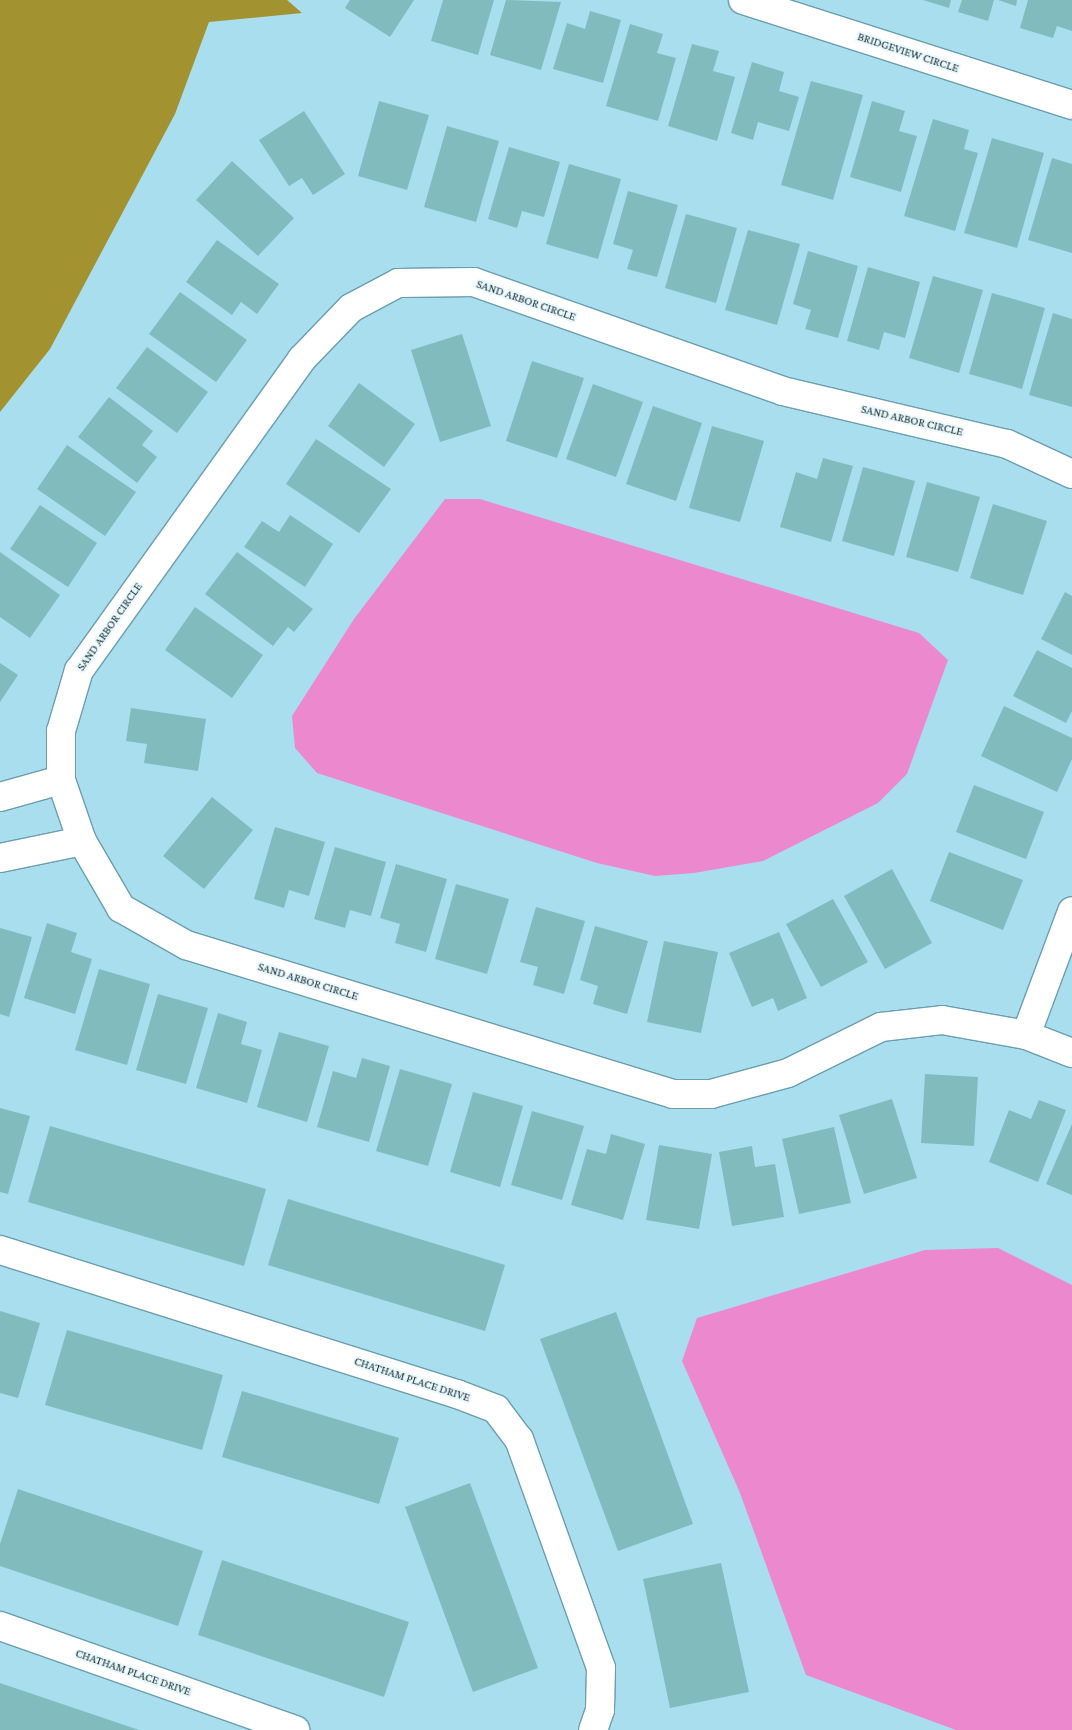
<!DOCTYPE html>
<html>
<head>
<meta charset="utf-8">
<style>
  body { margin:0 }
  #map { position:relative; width:1072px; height:1730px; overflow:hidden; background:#a9deef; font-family:"Crimson Pro",serif }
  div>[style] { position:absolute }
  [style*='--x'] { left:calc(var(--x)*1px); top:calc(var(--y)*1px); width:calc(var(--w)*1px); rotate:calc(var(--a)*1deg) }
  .forest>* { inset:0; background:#a39230 }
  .water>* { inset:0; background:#ec89ce }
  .building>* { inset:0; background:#82bbbe }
  .roads { filter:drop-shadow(1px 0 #6a9eae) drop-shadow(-1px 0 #6a9eae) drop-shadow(0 1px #6a9eae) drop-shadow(0 -1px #6a9eae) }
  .street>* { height:28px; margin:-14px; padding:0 14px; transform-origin:14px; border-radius:14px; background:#fff }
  span { translate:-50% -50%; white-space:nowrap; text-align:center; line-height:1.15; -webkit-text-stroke:4px #e9f8fd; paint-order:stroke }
  .street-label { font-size:12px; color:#142a30 }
</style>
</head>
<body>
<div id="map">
  <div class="forest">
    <i style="clip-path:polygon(0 0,287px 0,302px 13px,209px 22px,175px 114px,50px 349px,0 412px)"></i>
  </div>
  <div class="water">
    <i style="clip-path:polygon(445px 499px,480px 499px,919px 633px,948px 660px,907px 774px,878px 803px,763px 861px,694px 873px,655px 876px,597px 863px,317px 773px,295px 748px,292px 716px,354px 619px)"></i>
    <i style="clip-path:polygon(998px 1248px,1072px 1285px,1072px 1730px,956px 1730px,806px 1675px,740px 1493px,682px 1361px,697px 1318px,925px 1250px)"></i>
  </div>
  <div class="building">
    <i style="clip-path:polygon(350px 0,414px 0,390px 37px,345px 8px)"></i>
    <i style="clip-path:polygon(443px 0,494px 0,478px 55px,431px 41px)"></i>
    <i style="clip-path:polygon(506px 0,561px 2px,541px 70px,490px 55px)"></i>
    <i style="clip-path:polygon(923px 0,951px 0,949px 8px)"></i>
    <i style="clip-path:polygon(962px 0,994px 0,988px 21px,958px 12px)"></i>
    <i style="clip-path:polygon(998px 0,1017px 0,1016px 6px)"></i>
    <i style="clip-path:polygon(1028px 0,1072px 0,1072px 31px,1057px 26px,1053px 38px,1020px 28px)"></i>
    <i style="clip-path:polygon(590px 11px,621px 20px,603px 83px,553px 69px,567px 23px,585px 29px)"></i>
    <i style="clip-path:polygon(630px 24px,663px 34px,657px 53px,676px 58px,658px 121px,606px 106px)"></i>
    <i style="clip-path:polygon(692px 44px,719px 51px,713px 71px,735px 77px,717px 141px,668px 126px)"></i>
    <i style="clip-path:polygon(752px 62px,784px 72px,779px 91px,799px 97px,789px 131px,758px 122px,753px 140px,731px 133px)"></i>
    <i style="clip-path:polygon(811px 81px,863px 95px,833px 200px,781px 185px)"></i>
    <i style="clip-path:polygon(379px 101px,429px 115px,407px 190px,358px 176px)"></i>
    <i style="clip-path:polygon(872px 101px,905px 111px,899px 131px,917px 136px,901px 192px,850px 177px)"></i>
    <i style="clip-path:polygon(304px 111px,345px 174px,313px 195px,302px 178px,289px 186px,259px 140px)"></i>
    <i style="clip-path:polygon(933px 119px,969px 130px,964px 149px,978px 153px,955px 231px,904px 216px)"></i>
    <i style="clip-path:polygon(447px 126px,499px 141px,476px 222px,424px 207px)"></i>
    <i style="clip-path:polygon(992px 138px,1044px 153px,1017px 248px,964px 233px)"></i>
    <i style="clip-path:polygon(509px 147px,560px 162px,544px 217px,522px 211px,517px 228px,488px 219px)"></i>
    <i style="clip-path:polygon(1052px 158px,1072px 164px,1072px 253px,1028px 240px)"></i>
    <i style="clip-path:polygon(232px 161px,294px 218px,258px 256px,196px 200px)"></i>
    <i style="clip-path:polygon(569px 164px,621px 179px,598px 259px,546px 244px)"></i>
    <i style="clip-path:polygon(628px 191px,678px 205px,657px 277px,627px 269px,633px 250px,613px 244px)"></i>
    <i style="clip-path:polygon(686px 214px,737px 228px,716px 303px,665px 288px)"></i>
    <i style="clip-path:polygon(748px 230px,800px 244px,777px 325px,725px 310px)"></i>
    <i style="clip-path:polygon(217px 240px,279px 284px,257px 314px,241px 302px,232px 315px,186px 282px)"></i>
    <i style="clip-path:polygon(808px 251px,858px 266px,838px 338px,805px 329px,811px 310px,793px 304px)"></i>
    <i style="clip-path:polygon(868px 267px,920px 282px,905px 338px,884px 332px,879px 350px,847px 341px)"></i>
    <i style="clip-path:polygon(933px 276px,983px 290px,959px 373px,909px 358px)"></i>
    <i style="clip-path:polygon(180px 292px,247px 340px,216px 382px,149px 334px)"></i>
    <i style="clip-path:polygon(992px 293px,1045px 308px,1022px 389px,969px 374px)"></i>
    <i style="clip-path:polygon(1053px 313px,1072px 319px,1072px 407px,1029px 395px)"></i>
    <i style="clip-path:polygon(462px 334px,491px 426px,440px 442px,411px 350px)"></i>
    <i style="clip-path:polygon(147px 347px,208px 392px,177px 433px,116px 388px)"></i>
    <i style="clip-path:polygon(532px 361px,584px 378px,557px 458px,506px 441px)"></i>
    <i style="clip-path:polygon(359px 383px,415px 424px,384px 467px,328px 426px)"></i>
    <i style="clip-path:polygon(593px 384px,643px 402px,616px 477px,566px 459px)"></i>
    <i style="clip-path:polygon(109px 397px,153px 431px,142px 445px,157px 457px,137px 483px,78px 437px)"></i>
    <i style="clip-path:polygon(653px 406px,702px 423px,676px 501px,626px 484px)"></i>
    <i style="clip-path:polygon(712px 426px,764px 441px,740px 522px,689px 508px)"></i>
    <i style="clip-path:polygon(316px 439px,391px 489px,359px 533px,286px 484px)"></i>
    <i style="clip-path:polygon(67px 445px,136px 492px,105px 536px,37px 489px)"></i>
    <i style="clip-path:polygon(823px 458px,853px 466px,831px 542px,780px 527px,796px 472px,817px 479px)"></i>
    <i style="clip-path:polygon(863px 467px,915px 481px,894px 556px,842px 541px)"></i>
    <i style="clip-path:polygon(927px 482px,980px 497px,958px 572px,906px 557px)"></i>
    <i style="clip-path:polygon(993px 504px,1047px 521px,1023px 595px,970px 578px)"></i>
    <i style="clip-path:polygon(40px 505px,97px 543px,68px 587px,10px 549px)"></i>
    <i style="clip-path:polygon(290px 515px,333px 544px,305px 587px,244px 547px,262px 521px,279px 532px)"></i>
    <i style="clip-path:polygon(0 552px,60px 595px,30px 638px,0 617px)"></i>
    <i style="clip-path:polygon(237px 552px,313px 609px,294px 632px,288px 627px,273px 646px,205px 594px)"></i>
    <i style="clip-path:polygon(1065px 592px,1072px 596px,1072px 655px,1041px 639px)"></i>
    <i style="clip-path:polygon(195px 607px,263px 655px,232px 698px,165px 650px)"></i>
    <i style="clip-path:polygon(1037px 650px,1072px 668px,1072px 711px,1066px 723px,1013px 696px)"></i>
    <i style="clip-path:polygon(0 663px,18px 675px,0 702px)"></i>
    <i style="clip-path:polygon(1004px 706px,1072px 738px,1072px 759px,1057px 792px,981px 756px)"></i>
    <i style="clip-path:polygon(131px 708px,206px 719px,198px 771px,144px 763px,147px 744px,126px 741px)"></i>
    <i style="clip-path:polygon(974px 785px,1044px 812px,1026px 859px,956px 832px)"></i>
    <i style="clip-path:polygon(212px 797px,253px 830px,204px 889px,163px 856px)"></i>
    <i style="clip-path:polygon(275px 827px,325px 842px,309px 896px,289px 890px,284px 908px,254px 899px)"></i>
    <i style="clip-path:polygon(335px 847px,386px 862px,371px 916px,350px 910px,345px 928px,314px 919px)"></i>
    <i style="clip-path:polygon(949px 852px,1023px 880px,1003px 930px,930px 901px)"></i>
    <i style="clip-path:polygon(396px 864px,447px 879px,426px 952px,395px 943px,400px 924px,380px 918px)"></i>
    <i style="clip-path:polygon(892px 869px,932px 943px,885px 969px,844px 896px)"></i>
    <i style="clip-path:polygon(456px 884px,509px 899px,487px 974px,435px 959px)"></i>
    <i style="clip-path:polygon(833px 899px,868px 962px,821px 987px,786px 924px)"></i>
    <i style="clip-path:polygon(536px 907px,585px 921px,564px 994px,533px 985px,538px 967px,520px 962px)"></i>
    <i style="clip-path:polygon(47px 923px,77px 933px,71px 952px,92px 959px,75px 1014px,24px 998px)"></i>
    <i style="clip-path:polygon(595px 926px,648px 941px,627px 1014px,593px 1004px,598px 986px,580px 980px)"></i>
    <i style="clip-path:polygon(0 928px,32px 937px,9px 1017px,0 1014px)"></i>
    <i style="clip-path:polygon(779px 932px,807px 998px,778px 1011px,773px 998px,752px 1007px,729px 953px)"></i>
    <i style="clip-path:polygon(664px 941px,718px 952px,701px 1033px,647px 1022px)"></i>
    <i style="clip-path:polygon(99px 969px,150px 984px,127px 1065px,75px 1050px)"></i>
    <i style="clip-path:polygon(158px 994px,208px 1008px,186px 1084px,136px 1070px)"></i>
    <i style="clip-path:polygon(218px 1013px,247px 1022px,241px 1044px,262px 1050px,247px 1103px,196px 1088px)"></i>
    <i style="clip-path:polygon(279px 1032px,329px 1046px,307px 1122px,257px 1107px)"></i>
    <i style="clip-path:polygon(362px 1058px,390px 1066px,369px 1142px,317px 1127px,333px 1071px,356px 1078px)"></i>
    <i style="clip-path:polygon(400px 1069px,452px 1084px,428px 1166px,376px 1151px)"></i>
    <i style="clip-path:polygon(925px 1074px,978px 1077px,974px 1146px,921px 1143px)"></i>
    <i style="clip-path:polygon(473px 1092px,523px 1106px,500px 1187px,450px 1172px)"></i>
    <i style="clip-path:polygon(892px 1099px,917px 1178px,864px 1194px,839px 1115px)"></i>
    <i style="clip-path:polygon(1039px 1100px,1066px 1110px,1038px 1182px,989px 1162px,1009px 1110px,1031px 1119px)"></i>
    <i style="clip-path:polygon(0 1108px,30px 1116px,8px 1194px,0 1192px)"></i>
    <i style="clip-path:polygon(532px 1111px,584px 1126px,562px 1200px,511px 1185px)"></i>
    <i style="clip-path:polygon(1072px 1124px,1072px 1195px,1046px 1184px)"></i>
    <i style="clip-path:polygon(50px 1126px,266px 1189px,244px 1266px,28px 1202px)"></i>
    <i style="clip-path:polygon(834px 1127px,851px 1203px,799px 1214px,782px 1139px)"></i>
    <i style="clip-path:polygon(611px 1134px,645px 1144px,623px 1220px,571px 1205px,587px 1149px,606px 1154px)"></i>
    <i style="clip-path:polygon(659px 1145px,712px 1154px,699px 1229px,646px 1220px)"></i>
    <i style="clip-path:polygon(752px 1146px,755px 1167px,775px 1164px,784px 1217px,732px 1226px,719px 1152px)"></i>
    <i style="clip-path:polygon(288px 1199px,505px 1265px,485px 1331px,268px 1265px)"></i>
    <i style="clip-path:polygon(0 1311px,40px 1323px,18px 1398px,0 1393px)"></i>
    <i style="clip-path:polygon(616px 1312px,693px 1524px,618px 1551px,540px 1339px)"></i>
    <i style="clip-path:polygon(67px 1330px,223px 1375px,202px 1450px,45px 1405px)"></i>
    <i style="clip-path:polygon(242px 1391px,399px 1438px,379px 1504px,222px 1457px)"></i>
    <i style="clip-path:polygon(470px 1483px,538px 1668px,473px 1692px,405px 1507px)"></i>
    <i style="clip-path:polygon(18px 1489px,203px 1551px,178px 1626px,0 1566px,0 1544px)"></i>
    <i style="clip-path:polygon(222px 1560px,409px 1622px,384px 1697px,198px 1635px)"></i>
    <i style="clip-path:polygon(721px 1563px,749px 1692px,670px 1708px,643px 1579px)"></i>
    <i style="clip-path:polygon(0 1683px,139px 1730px,0 1730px)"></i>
  </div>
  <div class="roads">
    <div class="street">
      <i style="--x:743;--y:0;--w:345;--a:17.7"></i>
      <i style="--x:1072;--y:474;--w:72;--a:-155.2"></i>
      <i style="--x:1007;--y:444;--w:230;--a:-166.7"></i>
      <i style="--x:783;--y:391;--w:328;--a:-160.6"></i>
      <i style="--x:474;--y:282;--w:76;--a:179.2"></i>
      <i style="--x:398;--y:283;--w:53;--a:152"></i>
      <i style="--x:351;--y:308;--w:71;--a:133.9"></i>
      <i style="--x:302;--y:359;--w:383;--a:125.6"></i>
      <i style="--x:79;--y:670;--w:64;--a:106.4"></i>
      <i style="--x:61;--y:731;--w:49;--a:90"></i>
      <i style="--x:61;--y:780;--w:65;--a:71"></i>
      <i style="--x:82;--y:841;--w:78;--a:59.8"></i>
      <i style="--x:121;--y:908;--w:75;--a:29.6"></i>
      <i style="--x:186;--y:945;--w:509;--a:17.01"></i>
      <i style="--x:673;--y:1094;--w:38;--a:0"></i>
      <i style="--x:711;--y:1094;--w:80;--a:-15.3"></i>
      <i style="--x:788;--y:1073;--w:104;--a:-26.3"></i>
      <i style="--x:881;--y:1027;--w:61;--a:-6.5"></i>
      <i style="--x:942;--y:1020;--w:85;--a:10.1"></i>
      <i style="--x:1026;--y:1035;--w:49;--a:21.4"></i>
      <i style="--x:0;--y:797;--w:63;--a:-15.6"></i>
      <i style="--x:0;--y:858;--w:84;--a:-11.7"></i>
      <i style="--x:1026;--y:1035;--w:132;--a:-69.6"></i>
      <i style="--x:0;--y:1250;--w:479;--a:17.5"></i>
      <i style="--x:457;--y:1394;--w:42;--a:21"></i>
      <i style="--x:496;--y:1409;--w:38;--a:53"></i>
      <i style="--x:519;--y:1439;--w:243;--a:70.3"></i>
      <i style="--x:601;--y:1668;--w:42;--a:91.4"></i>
      <i style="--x:600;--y:1710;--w:21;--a:109"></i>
      <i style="--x:0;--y:1626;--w:313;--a:19.4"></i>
    </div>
  </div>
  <div class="street-label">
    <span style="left:908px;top:53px;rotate:18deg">BRIDGEVIEW CIRCLE</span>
    <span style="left:526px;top:301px;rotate:19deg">SAND ARBOR CIRCLE</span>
    <span style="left:912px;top:421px;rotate:13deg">SAND ARBOR CIRCLE</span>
    <span style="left:110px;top:627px;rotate:-55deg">SAND ARBOR CIRCLE</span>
    <span style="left:308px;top:982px;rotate:17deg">SAND ARBOR CIRCLE</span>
    <span style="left:412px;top:1380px;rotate:18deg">CHATHAM PLACE DRIVE</span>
    <span style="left:133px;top:1673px;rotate:19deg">CHATHAM PLACE DRIVE</span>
  </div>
</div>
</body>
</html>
